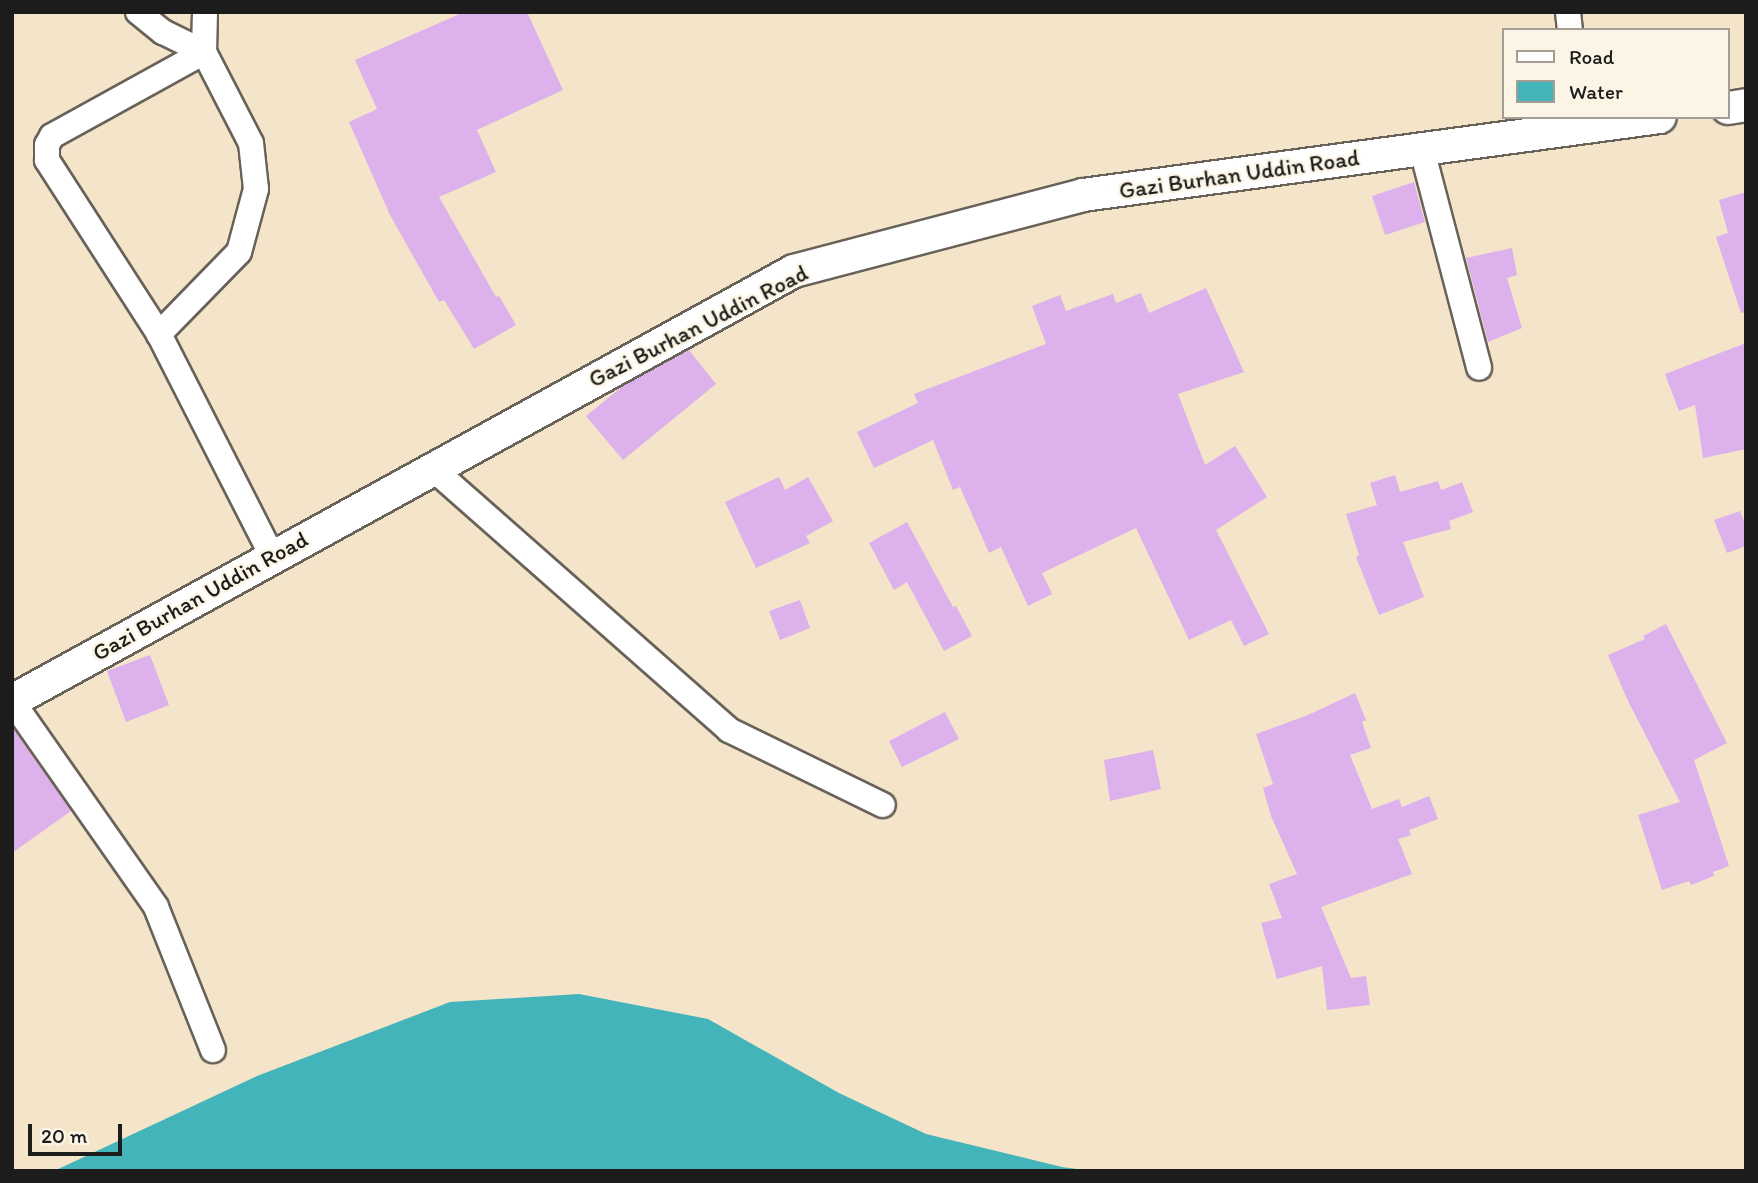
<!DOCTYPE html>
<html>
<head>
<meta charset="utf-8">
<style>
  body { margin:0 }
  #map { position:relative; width:1758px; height:1183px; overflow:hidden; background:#f4e4c9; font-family:Itim,sans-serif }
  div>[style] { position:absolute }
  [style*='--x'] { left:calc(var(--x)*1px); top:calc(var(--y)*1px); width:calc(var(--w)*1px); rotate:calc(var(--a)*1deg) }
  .water>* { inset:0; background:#44b4bb }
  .building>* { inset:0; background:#ddb1ec }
  .roads { filter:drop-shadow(2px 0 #686259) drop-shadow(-2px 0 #686259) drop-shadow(0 2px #686259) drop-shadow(0 -2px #686259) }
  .minor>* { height:24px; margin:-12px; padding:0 12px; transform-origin:12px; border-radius:12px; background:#fff }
  .tertiary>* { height:32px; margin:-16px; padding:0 16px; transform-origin:16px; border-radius:16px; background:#fff }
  span { translate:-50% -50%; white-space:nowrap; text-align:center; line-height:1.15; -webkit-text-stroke:5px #fcf5e5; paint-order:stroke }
  .street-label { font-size:23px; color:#1c1c1c }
  .frame { position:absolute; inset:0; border:14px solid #1c1c1c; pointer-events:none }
  .legend { position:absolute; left:1502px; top:28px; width:228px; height:91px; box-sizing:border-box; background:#fcf5e5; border:2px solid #a29e95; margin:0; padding:9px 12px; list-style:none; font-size:21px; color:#1c1c1c }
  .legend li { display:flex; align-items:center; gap:14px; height:35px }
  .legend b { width:35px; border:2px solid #a29e95 }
  .scale { position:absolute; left:28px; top:1124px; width:94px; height:32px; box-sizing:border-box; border:4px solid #1c1c1c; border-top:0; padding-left:9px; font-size:21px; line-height:24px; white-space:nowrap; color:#1c1c1c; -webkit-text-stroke:5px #fcf5e5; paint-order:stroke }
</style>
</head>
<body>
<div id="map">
  <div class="water">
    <i style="clip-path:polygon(579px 994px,708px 1019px,839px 1093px,926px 1134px,1062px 1167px,1092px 1171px,54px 1171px,257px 1076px,450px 1002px)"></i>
  </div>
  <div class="building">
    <i style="clip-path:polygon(464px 12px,527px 12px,563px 90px,477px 130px,496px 172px,439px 197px,496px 297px,499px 296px,516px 325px,474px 349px,444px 300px,439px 302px,390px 215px,349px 122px,377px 109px,355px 60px)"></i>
    <i style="clip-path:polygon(1414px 182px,1425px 222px,1385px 235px,1372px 196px)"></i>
    <i style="clip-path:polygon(1746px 192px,1746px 312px,1741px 313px,1716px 237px,1728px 233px,1719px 200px)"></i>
    <i style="clip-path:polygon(1512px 248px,1517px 275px,1507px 278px,1522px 328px,1488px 342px,1466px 258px)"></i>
    <i style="clip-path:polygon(1206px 288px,1244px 372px,1178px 394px,1205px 465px,1235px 446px,1267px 497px,1216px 530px,1269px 634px,1244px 646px,1231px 620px,1189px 640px,1136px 528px,1042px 573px,1052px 594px,1028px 606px,1001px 547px,989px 553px,960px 487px,953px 490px,933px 440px,874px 468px,857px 432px,918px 403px,914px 394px,1046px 344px,1032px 306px,1060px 295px,1066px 311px,1113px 294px,1116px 303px,1141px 293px,1149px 313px)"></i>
    <i style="clip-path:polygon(1746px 343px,1746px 449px,1703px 458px,1695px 405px,1679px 411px,1665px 374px)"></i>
    <i style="clip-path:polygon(689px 350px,716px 384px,623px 460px,586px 416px,623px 386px)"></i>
    <i style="clip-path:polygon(1395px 475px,1400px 492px,1438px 481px,1441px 490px,1462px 482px,1473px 512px,1449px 521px,1451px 529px,1403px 542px,1424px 597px,1379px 615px,1356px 557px,1359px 555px,1346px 514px,1377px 505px,1370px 483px)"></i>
    <i style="clip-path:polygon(779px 477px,785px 490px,808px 477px,833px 521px,806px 536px,810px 543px,756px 568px,725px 502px)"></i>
    <i style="clip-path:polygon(1740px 511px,1746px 526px,1746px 546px,1727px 553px,1714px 520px)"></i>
    <i style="clip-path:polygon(907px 522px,953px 607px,956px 606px,972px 636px,944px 651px,907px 582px,894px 590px,869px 543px)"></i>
    <i style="clip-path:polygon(800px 600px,810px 628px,780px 640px,769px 611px)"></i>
    <i style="clip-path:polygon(1666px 624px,1727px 743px,1694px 760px,1729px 866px,1713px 872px,1714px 876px,1691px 885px,1689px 881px,1662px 890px,1638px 815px,1680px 802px,1628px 701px,1608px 655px,1645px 639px,1643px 636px)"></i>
    <i style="clip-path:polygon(150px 655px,169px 705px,126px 722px,107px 671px)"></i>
    <i style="clip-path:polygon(1355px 693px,1366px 720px,1362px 722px,1371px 748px,1350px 755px,1372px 809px,1399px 799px,1402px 807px,1429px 796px,1438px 819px,1409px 830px,1411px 835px,1398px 839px,1412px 874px,1321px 907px,1351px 978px,1366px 976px,1370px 1005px,1327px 1010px,1322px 966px,1277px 979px,1261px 923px,1282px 918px,1269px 884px,1297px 874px,1271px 816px,1263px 788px,1273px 784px,1256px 734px,1308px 715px)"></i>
    <i style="clip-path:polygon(945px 712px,959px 739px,902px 767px,889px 741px)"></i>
    <i style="clip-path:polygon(12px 727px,71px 811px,12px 853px)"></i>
    <i style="clip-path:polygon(1153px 750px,1161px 789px,1110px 801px,1104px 760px)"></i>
  </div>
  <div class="roads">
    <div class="minor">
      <i style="--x:138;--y:12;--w:32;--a:39"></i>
      <i style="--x:163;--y:32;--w:46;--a:26"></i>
      <i style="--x:205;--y:12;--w:40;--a:91.4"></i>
      <i style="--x:204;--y:52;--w:102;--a:62.7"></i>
      <i style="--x:251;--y:143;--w:46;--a:83.8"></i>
      <i style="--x:256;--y:189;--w:65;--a:105.1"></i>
      <i style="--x:239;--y:252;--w:115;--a:134.3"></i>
      <i style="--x:159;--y:334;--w:249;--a:63"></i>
      <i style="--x:1568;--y:12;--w:18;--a:84"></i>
      <i style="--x:1422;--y:150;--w:225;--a:75.3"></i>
      <i style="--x:159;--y:334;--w:207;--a:-122.8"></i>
      <i style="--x:47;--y:160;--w:15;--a:-90"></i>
      <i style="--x:47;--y:145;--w:10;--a:-61"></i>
      <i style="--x:52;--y:136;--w:174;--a:-28.9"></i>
      <i style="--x:432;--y:468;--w:396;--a:41.4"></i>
      <i style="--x:729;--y:730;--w:171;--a:26"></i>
      <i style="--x:12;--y:701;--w:251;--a:55"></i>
      <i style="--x:156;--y:907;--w:154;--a:68.3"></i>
    </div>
    <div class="tertiary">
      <i style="--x:1728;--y:108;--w:18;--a:-9"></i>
      <i style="--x:12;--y:701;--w:892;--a:-28.81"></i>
      <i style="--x:794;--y:271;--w:299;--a:-14.7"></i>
      <i style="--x:1083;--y:195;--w:582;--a:-7.7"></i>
    </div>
  </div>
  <div class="street-label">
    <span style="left:1239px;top:174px;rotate:-8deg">Gazi Burhan Uddin Road</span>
    <span style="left:698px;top:326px;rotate:-27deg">Gazi Burhan Uddin Road</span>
    <span style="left:200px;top:596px;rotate:-29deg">Gazi Burhan Uddin Road</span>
  </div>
  <div class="frame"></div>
  <ul class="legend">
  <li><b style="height:9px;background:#fff"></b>Road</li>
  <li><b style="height:19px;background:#44b4bb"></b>Water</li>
  </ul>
  <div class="scale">20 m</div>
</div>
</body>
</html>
